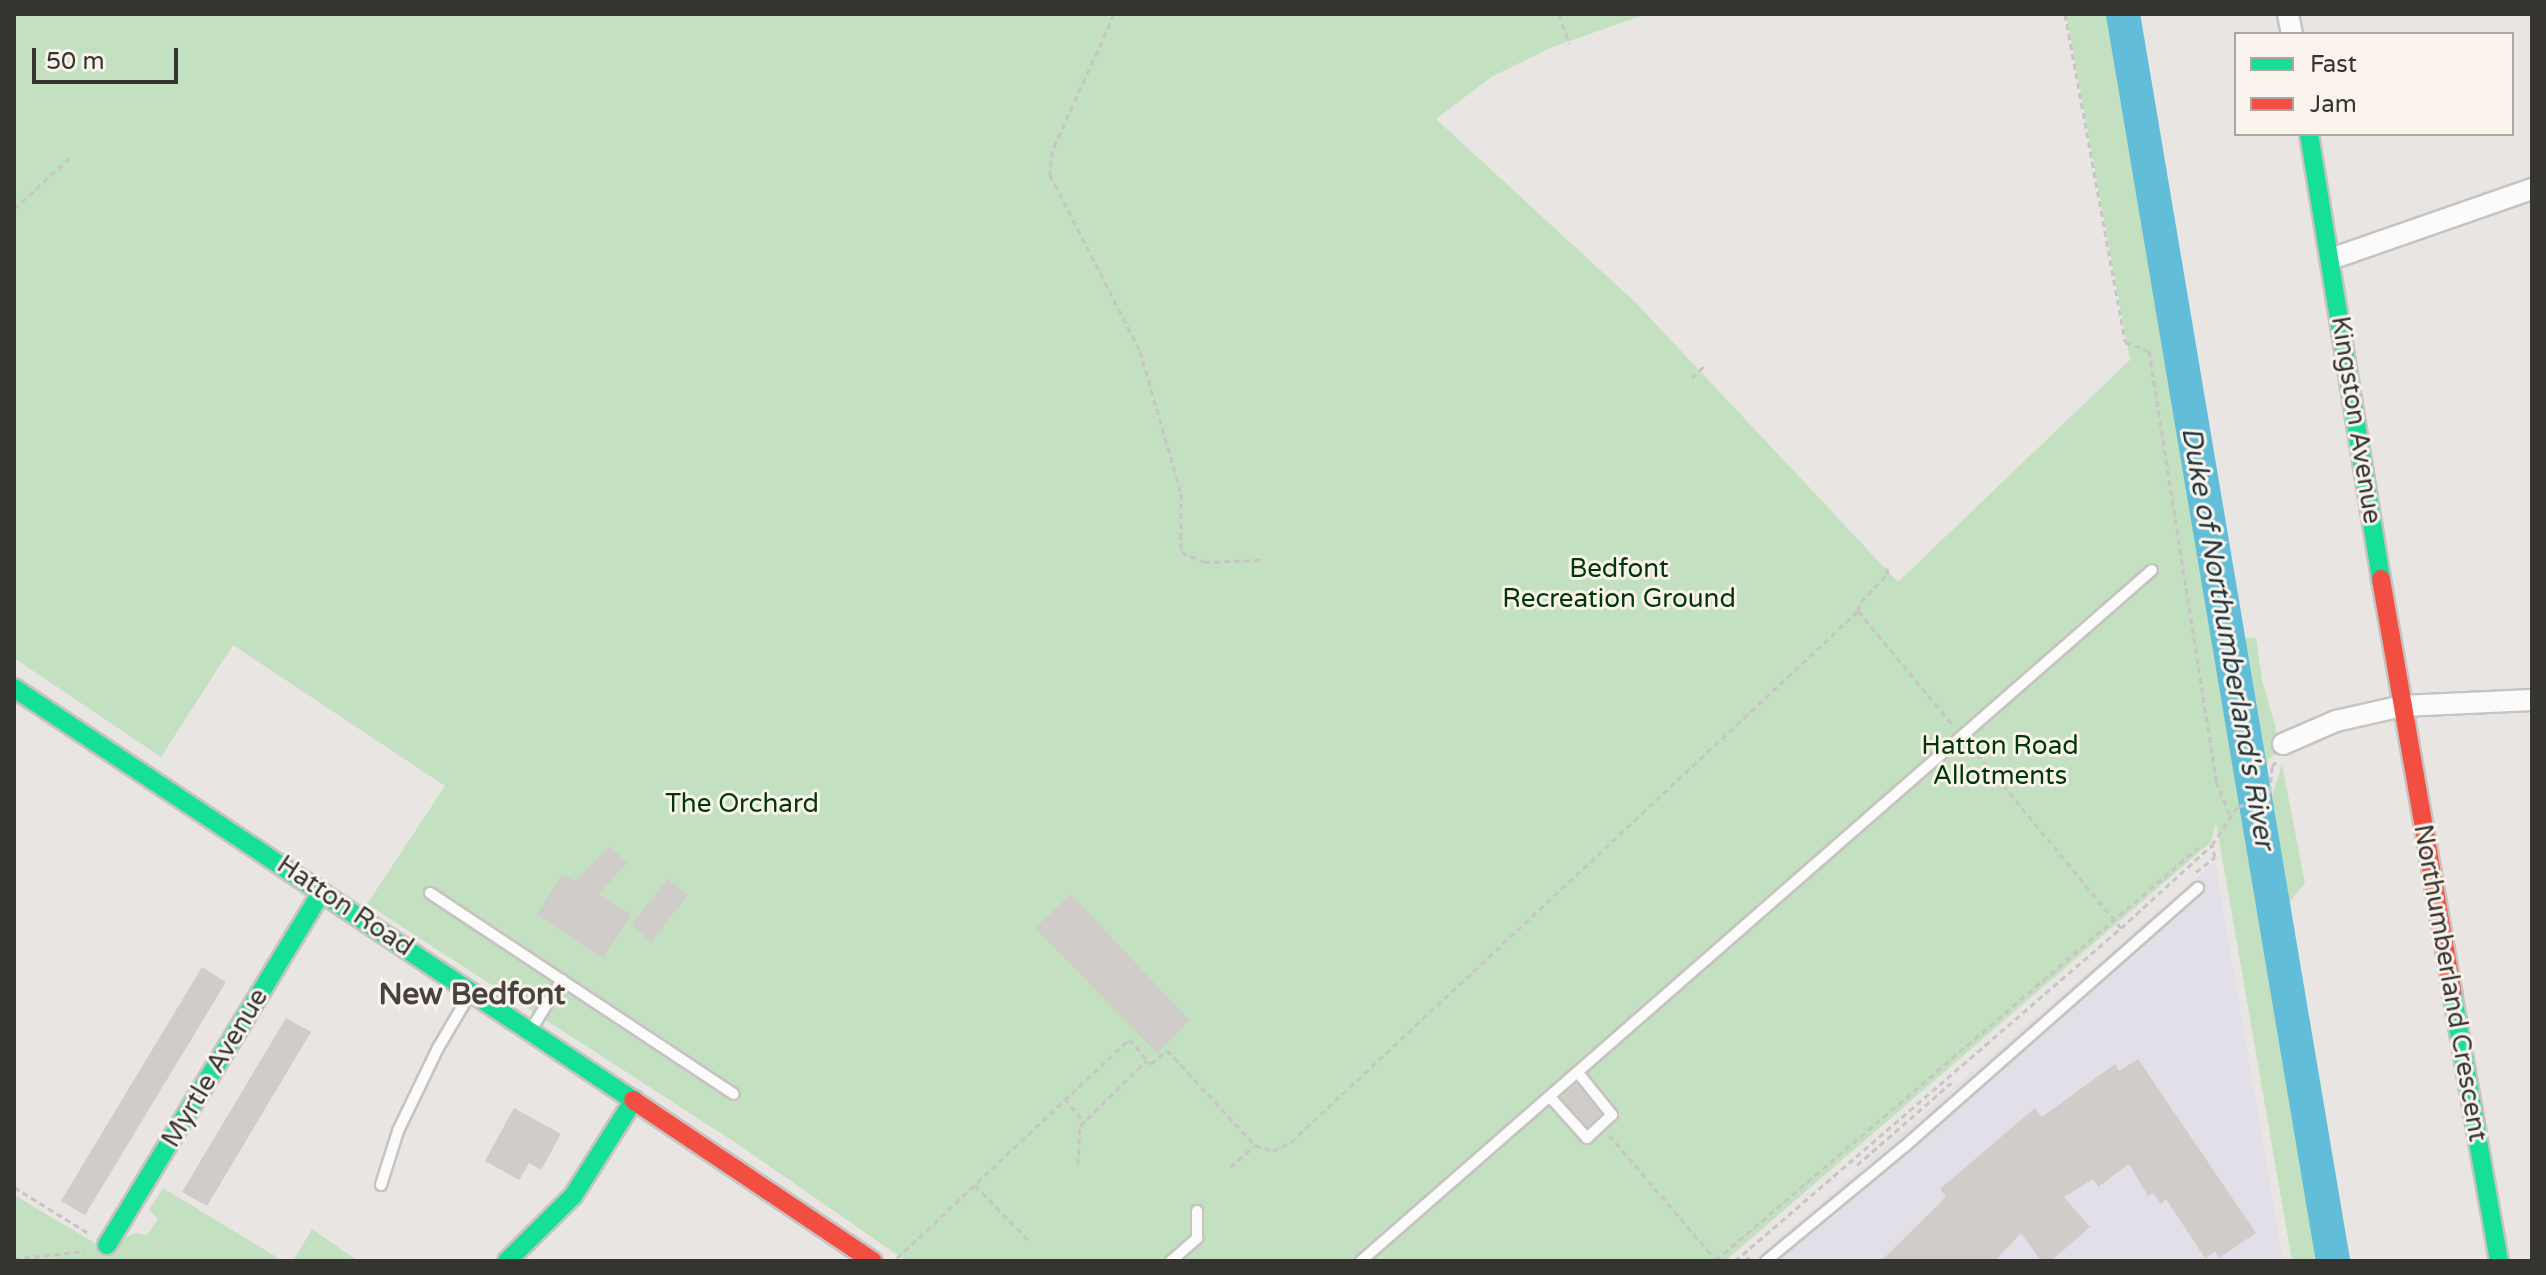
<!DOCTYPE html>
<html>
<head>
<meta charset="utf-8">
<style>
  body { margin:0 }
  #map { position:relative; width:2546px; height:1275px; overflow:hidden; background:#e8e5e2; font-family:"Varela Round",sans-serif }
  div>[style] { position:absolute }
  [style*='--x'] { left:calc(var(--x)*1px); top:calc(var(--y)*1px); width:calc(var(--w)*1px); rotate:calc(var(--a)*1deg) }
  .education>* { inset:0; background:#e3dfe9 }
  .green>* { inset:0; background:#c3e1c0 }
  .river>* { height:34px; margin:-17px; padding:0 17px; transform-origin:17px; border-radius:17px; background:#62bed8 }
  .building>* { inset:0; background:#cfccca }
  .path>* { height:3px; margin-top:-1.5px; transform-origin:0; background:repeating-linear-gradient(90deg,#c7c6c4 0 6px,transparent 0 10px) }
  .roads { filter:drop-shadow(2px 0 #c6c3c0) drop-shadow(-2px 0 #c6c3c0) drop-shadow(0 2px #c6c3c0) drop-shadow(0 -2px #c6c3c0) }
  .lane>* { height:10px; margin:-5px; padding:0 5px; transform-origin:5px; border-radius:5px; background:#fcfbfb }
  .street>* { height:20px; margin:-10px; padding:0 10px; transform-origin:10px; border-radius:10px; background:#fcfbfb }
  .fast>* { height:18px; margin:-9px; padding:0 9px; transform-origin:9px; border-radius:9px; background:#16e098 }
  .jam>* { height:18px; margin:-9px; padding:0 9px; transform-origin:9px; border-radius:9px; background:#f24e42 }
  span { translate:-50% -50%; white-space:nowrap; text-align:center; line-height:1.15; -webkit-text-stroke:6px #f9f3eb; paint-order:stroke }
  .street-label { font-size:26px; color:#363430 }
  .park-label { font-size:26px; color:#003609 }
  .water-label { font-size:28px; color:#1f343c; font-style:italic }
  .quarter-label { font-size:30px; color:#47423b; font-weight:700 }
  .frame { position:absolute; inset:0; border:16px solid #363430; pointer-events:none }
  .legend { position:absolute; left:2234px; top:32px; width:280px; height:104px; box-sizing:border-box; background:#f9f3eb; border:2px solid #aba7a0; margin:0; padding:10px 14px; list-style:none; font-size:24px; color:#363430 }
  .legend li { display:flex; align-items:center; gap:16px; height:40px }
  .legend b { width:40px; border:2px solid #aba7a0 }
  .scale { position:absolute; left:32px; top:48px; width:146px; height:36px; box-sizing:border-box; border:4px solid #363430; border-top:0; padding-left:10px; font-size:24px; line-height:28px; white-space:nowrap; color:#363430; -webkit-text-stroke:6px #f9f3eb; paint-order:stroke }
</style>
</head>
<body>
<div id="map">
  <div class="education">
    <i style="clip-path:polygon(2215px 862px,2283px 1261px,1753px 1261px)"></i>
  </div>
  <div class="green">
    <i style="clip-path:polygon(14px 14px,1646px 14px,1550px 48px,1491px 77px,1436px 119px,1636px 303px,1898px 582px,2130px 360px,2066px 14px,2108px 14px,2320px 1261px,2292px 1261px,2216px 822px,2211px 842px,1725px 1261px,906px 1261px,739px 1145px,367px 904px,445px 786px,233px 645px,161px 757px,14px 658px)"></i>
    <i style="clip-path:polygon(2237px 638px,2256px 638px,2262px 680px,2275px 725px,2280px 752px,2268px 759px,2267px 797px)"></i>
    <i style="clip-path:polygon(2282px 764px,2305px 883px,2286px 906px,2269px 805px)"></i>
    <i style="clip-path:polygon(163px 1188px,283px 1261px,14px 1261px,14px 1195px,103px 1248px,135px 1233px,147px 1235px,158px 1219px,149px 1210px)"></i>
    <i style="clip-path:polygon(312px 1229px,358px 1261px,293px 1261px)"></i>
  </div>
  <div class="river">
    <i style="--x:2123;--y:14;--w:1265;--a:80.44"></i>
  </div>
  <div class="building">
    <i style="clip-path:polygon(609px 846px,627px 863px,599px 894px,631px 915px,603px 958px,537px 915px,562px 875px,576px 881px)"></i>
    <i style="clip-path:polygon(668px 879px,688px 895px,651px 942px,631px 925px)"></i>
    <i style="clip-path:polygon(1071px 894px,1189px 1020px,1157px 1053px,1035px 928px)"></i>
    <i style="clip-path:polygon(202px 967px,226px 982px,85px 1215px,61px 1201px)"></i>
    <i style="clip-path:polygon(286px 1018px,311px 1032px,207px 1206px,182px 1192px)"></i>
    <i style="clip-path:polygon(2138px 1059px,2256px 1233px,2219px 1258px,2215px 1252px,2205px 1258px,2166px 1199px,2161px 1204px,2153px 1193px,2148px 1196px,2129px 1164px,2098px 1187px,2093px 1179px,2064px 1197px,2090px 1227px,2051px 1261px,2041px 1261px,2021px 1233px,1995px 1261px,1881px 1261px,1946px 1197px,1940px 1189px,2035px 1108px,2042px 1117px,2115px 1064px,2119px 1071px)"></i>
    <i style="clip-path:polygon(1577px 1085px,1601px 1114px,1587px 1126px,1561px 1098px)"></i>
    <i style="clip-path:polygon(514px 1108px,561px 1134px,541px 1170px,529px 1163px,519px 1180px,485px 1161px)"></i>
  </div>
  <div class="path">
    <i style="--x:1114;--y:14;--w:150;--a:114.3"></i>
    <i style="--x:1052;--y:151;--w:24;--a:95"></i>
    <i style="--x:1050;--y:175;--w:198;--a:62.9"></i>
    <i style="--x:1140;--y:351;--w:148;--a:73.9"></i>
    <i style="--x:1181;--y:493;--w:59;--a:90"></i>
    <i style="--x:1181;--y:552;--w:25;--a:23"></i>
    <i style="--x:1204;--y:562;--w:57;--a:-2"></i>
    <i style="--x:1559;--y:14;--w:31;--a:71"></i>
    <i style="--x:2065;--y:14;--w:333;--a:79.6"></i>
    <i style="--x:2125;--y:342;--w:26;--a:21"></i>
    <i style="--x:2149;--y:351;--w:435;--a:81.1"></i>
    <i style="--x:2216;--y:781;--w:37;--a:68"></i>
    <i style="--x:14;--y:209;--w:80;--a:-42.5"></i>
    <i style="--x:1692;--y:378;--w:20;--a:-45"></i>
    <i style="--x:1858;--y:611;--w:9;--a:-72"></i>
    <i style="--x:1861;--y:602;--w:38;--a:-47"></i>
    <i style="--x:1887;--y:574;--w:8;--a:-83"></i>
    <i style="--x:1971;--y:746;--w:236;--a:50.5"></i>
    <i style="--x:2196;--y:872;--w:24;--a:-38"></i>
    <i style="--x:2215;--y:857;--w:12;--a:-104"></i>
    <i style="--x:1064;--y:1098;--w:32;--a:49"></i>
    <i style="--x:1609;--y:1135;--w:165;--a:49.4"></i>
    <i style="--x:1716;--y:1260;--w:635;--a:-40.53"></i>
    <i style="--x:1078;--y:1164;--w:38;--a:-87"></i>
    <i style="--x:1080;--y:1126;--w:94;--a:-44.6"></i>
    <i style="--x:1857;--y:1165;--w:125;--a:-41.1"></i>
    <i style="--x:1230;--y:1167;--w:32;--a:-41"></i>
    <i style="--x:975;--y:1185;--w:79;--a:46"></i>
    <i style="--x:14;--y:1187;--w:86;--a:31.7"></i>
    <i style="--x:897;--y:1258;--w:319;--a:-43.3"></i>
    <i style="--x:1129;--y:1039;--w:33;--a:49"></i>
    <i style="--x:1151;--y:1064;--w:21;--a:-41"></i>
    <i style="--x:1167;--y:1050;--w:129;--a:47.2"></i>
    <i style="--x:1255;--y:1145;--w:19;--a:18"></i>
    <i style="--x:1273;--y:1151;--w:20;--a:-27"></i>
    <i style="--x:1291;--y:1142;--w:777;--a:-43.12"></i>
    <i style="--x:1858;--y:611;--w:148;--a:50.2"></i>
    <i style="--x:14;--y:1259;--w:71;--a:-6.4"></i>
    <i style="--x:1735;--y:1261;--w:510;--a:-40.78"></i>
    <i style="--x:2121;--y:928;--w:123;--a:-42.4"></i>
    <i style="--x:2212;--y:845;--w:47;--a:-56.3"></i>
    <i style="--x:2238;--y:806;--w:31;--a:-7"></i>
    <i style="--x:2269;--y:802;--w:36;--a:-85"></i>
    <i style="--x:2272;--y:766;--w:6;--a:-45"></i>
    <i style="--x:1745;--y:1261;--w:8;--a:-40"></i>
  </div>
  <div class="roads">
    <div class="lane">
      <i style="--x:430;--y:893;--w:364;--a:33.5"></i>
      <i style="--x:532;--y:1028;--w:57;--a:-58"></i>
      <i style="--x:1551;--y:1098;--w:54;--a:48"></i>
      <i style="--x:1587;--y:1138;--w:34;--a:-43"></i>
      <i style="--x:1612;--y:1115;--w:53;--a:-128.8"></i>
      <i style="--x:381;--y:1185;--w:57;--a:-72.5"></i>
      <i style="--x:398;--y:1131;--w:92;--a:-64.3"></i>
      <i style="--x:438;--y:1048;--w:65;--a:-59.5"></i>
      <i style="--x:1171;--y:1261;--w:35;--a:-41"></i>
      <i style="--x:1197;--y:1238;--w:27;--a:-90"></i>
      <i style="--x:1361;--y:1261;--w:1050;--a:-41.14"></i>
      <i style="--x:1766;--y:1261;--w:179;--a:-39.6"></i>
      <i style="--x:1904;--y:1147;--w:392;--a:-41.4"></i>
    </div>
    <div class="street">
      <i style="--x:2288;--y:14;--w:20;--a:79"></i>
      <i style="--x:2331;--y:259;--w:213;--a:-19.2"></i>
      <i style="--x:2283;--y:744;--w:58;--a:-23.5"></i>
      <i style="--x:2336;--y:721;--w:68;--a:-12.8"></i>
      <i style="--x:2402;--y:706;--w:130;--a:-2.6"></i>
    </div>
    <div class="fast">
      <i style="--x:2309;--y:134;--w:451;--a:80.8"></i>
      <i style="--x:14;--y:688;--w:744;--a:33.65"></i>
      <i style="--x:2452;--y:992;--w:273;--a:80.1"></i>
      <i style="--x:107;--y:1245;--w:413;--a:-58.7"></i>
      <i style="--x:507;--y:1261;--w:93;--a:-44.6"></i>
      <i style="--x:573;--y:1196;--w:114;--a:-57.6"></i>
    </div>
    <div class="jam">
      <i style="--x:2381;--y:579;--w:419;--a:80.2"></i>
      <i style="--x:633;--y:1100;--w:289;--a:33.9"></i>
    </div>
  </div>
  <div class="street-label">
    <span style="left:2356px;top:420px;rotate:81deg">Kingston Avenue</span>
    <span style="left:345px;top:906px;rotate:34deg">Hatton Road</span>
    <span style="left:2450px;top:983px;rotate:80deg">Northumberland Crescent</span>
    <span style="left:215px;top:1068px;rotate:-59deg">Myrtle Avenue</span>
  </div>
  <div class="park-label">
    <span style="left:1619px;top:584px">Bedfont<br>Recreation Ground</span>
    <span style="left:2000px;top:761px">Hatton Road<br>Allotments</span>
    <span style="left:742px;top:804px">The Orchard</span>
  </div>
  <div class="water-label">
    <span style="left:2228px;top:638px;rotate:80deg">Duke of Northumberland's River</span>
  </div>
  <div class="quarter-label">
    <span style="left:472px;top:995px">New Bedfont</span>
  </div>
  <div class="frame"></div>
  <ul class="legend">
  <li><b style="height:10px;background:#16e098"></b>Fast</li>
  <li><b style="height:10px;background:#f24e42"></b>Jam</li>
  </ul>
  <div class="scale">50 m</div>
</div>
</body>
</html>
